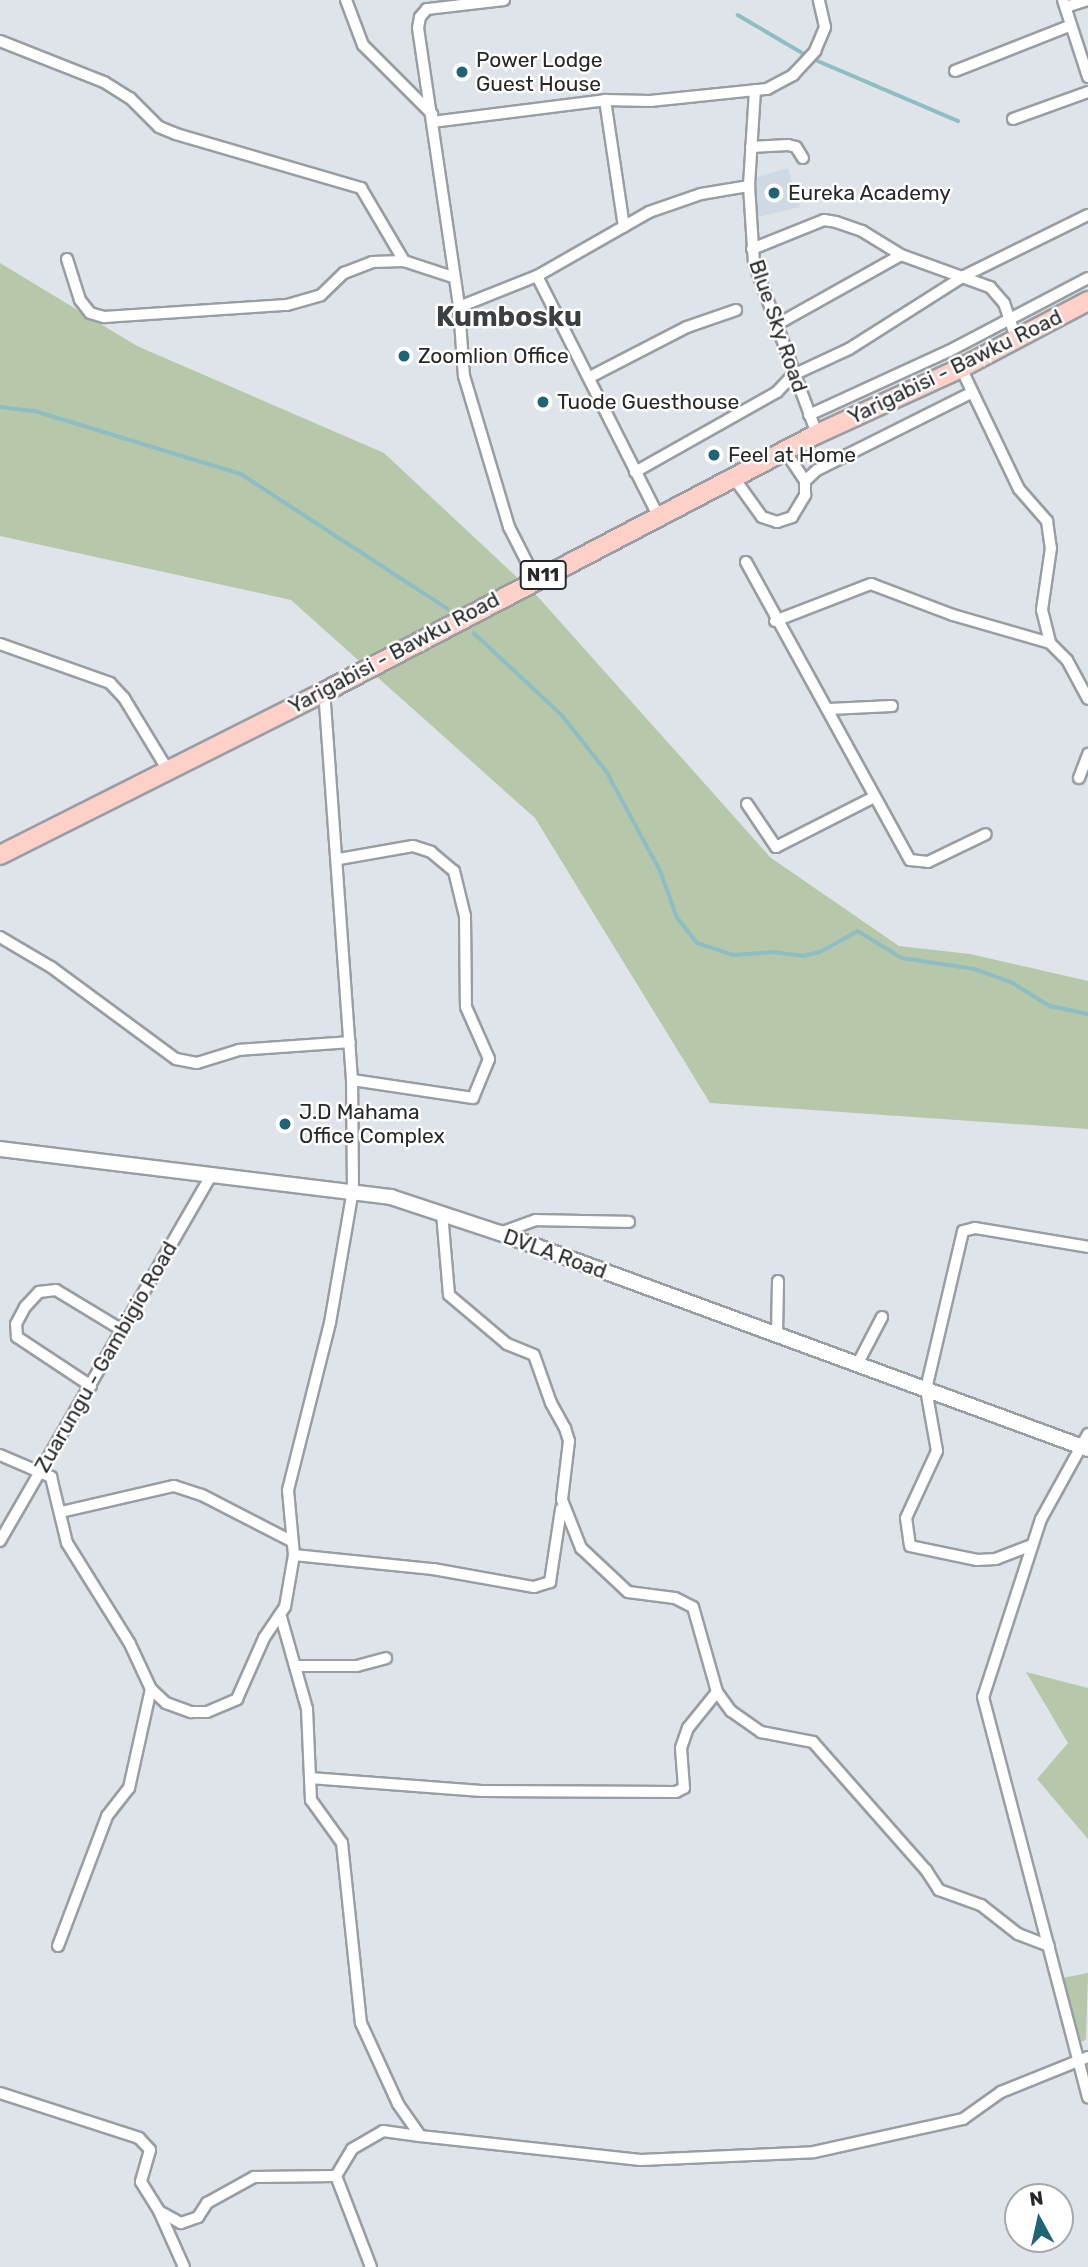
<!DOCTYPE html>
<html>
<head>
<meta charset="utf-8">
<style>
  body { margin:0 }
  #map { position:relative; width:1088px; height:2267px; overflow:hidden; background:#dee4e9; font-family:Rubik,sans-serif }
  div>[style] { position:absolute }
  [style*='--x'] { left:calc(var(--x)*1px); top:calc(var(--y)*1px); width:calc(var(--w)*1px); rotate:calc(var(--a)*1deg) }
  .built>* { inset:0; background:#ced9e4 }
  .green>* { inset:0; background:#b6c7aa }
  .stream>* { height:3.5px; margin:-1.75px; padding:0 1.75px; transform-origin:1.75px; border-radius:1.75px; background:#8fbdc4 }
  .roads { filter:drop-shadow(2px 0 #989ea2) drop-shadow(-2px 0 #989ea2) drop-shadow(0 2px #989ea2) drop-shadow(0 -2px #989ea2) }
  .minor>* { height:10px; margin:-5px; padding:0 5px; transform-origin:5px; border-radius:5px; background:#fff }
  .tertiary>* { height:14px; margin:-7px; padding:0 7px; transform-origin:7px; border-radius:7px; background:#fff }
  .trunk>* { height:18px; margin:-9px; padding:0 9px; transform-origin:9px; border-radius:9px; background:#fed0c8 }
  .dots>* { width:19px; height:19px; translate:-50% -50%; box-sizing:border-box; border:4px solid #fff; border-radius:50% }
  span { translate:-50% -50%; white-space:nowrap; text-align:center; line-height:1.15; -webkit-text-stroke:5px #fff; paint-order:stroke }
  .shield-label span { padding:2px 5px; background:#fff; border:2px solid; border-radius:5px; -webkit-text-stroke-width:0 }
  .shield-label { font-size:19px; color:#26282a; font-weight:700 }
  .poi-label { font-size:21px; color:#26282a }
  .left { translate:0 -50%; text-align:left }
  .street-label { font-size:21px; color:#26282a }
  .district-label { font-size:28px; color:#3b4044; font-weight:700 }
  .north { position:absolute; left:1004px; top:2183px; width:70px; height:70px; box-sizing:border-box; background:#fff; border:2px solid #a8a9aa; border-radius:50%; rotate:352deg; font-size:19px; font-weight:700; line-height:28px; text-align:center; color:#26282a }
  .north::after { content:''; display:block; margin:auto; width:24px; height:32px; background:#1f6475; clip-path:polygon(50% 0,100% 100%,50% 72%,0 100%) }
</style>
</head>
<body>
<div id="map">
  <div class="built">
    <i style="clip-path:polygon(788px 168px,800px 207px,754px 218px,752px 179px)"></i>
  </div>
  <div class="green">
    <i style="clip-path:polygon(0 263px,137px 346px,384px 453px,539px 598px,771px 858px,899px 946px,970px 954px,1088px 981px,1088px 1129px,710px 1103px,535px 818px,291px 600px,0 536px)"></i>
    <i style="clip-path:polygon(1026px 1672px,1088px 1688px,1088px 1839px,1037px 1779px,1068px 1743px)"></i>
    <i style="clip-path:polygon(1088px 1973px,1086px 2040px,1068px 2046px,1060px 2019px,1067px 2003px,1053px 1993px,1062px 1978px)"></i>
  </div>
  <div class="stream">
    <i style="--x:738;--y:15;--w:85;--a:30.5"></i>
    <i style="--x:811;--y:58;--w:160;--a:23.2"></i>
    <i style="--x:0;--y:407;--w:35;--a:7"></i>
    <i style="--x:35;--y:411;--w:215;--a:17"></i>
    <i style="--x:241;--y:474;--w:247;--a:33.1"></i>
    <i style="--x:474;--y:633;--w:120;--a:43"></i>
    <i style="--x:562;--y:715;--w:73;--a:51.7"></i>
    <i style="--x:607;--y:772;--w:114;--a:61.6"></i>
    <i style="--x:661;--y:872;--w:48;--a:70.4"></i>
    <i style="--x:677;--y:917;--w:33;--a:52"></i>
    <i style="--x:697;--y:943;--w:38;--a:18"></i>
    <i style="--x:733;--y:955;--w:39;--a:-4"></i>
    <i style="--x:772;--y:952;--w:31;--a:7"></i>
    <i style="--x:803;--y:956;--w:17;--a:-13"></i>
    <i style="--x:820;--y:952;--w:43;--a:-28.9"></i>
    <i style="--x:858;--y:931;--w:52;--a:31.5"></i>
    <i style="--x:902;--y:958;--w:74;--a:8.6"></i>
    <i style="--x:975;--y:969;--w:40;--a:20.2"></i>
    <i style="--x:1013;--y:983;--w:44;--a:31.9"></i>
    <i style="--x:1050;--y:1006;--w:39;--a:12"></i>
  </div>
  <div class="roads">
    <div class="minor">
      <i style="--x:346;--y:0;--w:48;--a:69.3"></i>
      <i style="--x:363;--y:45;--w:98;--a:45"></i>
      <i style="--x:504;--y:0;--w:78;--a:173.3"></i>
      <i style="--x:427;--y:9;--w:11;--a:131"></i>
      <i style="--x:420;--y:17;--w:11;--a:100"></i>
      <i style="--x:418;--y:28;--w:282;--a:81.6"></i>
      <i style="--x:459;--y:307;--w:69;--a:85.9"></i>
      <i style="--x:464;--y:376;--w:158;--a:73.4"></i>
      <i style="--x:509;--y:527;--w:57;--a:63"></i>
      <i style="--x:1063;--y:0;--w:81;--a:72"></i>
      <i style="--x:1066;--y:7;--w:22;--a:-18"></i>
      <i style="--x:0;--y:41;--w:112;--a:21.5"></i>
      <i style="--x:104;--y:82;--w:31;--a:32"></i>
      <i style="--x:130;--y:98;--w:41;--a:45"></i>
      <i style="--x:159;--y:127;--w:18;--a:22"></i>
      <i style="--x:176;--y:134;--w:193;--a:16.3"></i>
      <i style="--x:361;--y:188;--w:85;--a:59.5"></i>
      <i style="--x:404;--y:261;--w:52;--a:18.1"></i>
      <i style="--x:955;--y:71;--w:123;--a:-21.5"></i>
      <i style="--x:755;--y:90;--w:96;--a:93.6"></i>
      <i style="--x:749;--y:186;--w:77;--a:86.3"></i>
      <i style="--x:754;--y:263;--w:182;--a:69.8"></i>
      <i style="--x:605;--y:100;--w:128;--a:81.5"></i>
      <i style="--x:1013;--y:119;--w:80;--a:-19.8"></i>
      <i style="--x:432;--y:122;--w:174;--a:-7.2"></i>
      <i style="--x:605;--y:100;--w:45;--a:1.3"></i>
      <i style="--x:650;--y:101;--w:118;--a:-5.9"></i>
      <i style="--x:767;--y:89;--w:30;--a:-28"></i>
      <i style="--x:793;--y:75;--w:33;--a:-47"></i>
      <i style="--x:815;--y:51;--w:26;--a:-67"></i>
      <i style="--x:825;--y:27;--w:28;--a:-103"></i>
      <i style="--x:751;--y:147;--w:37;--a:-3"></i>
      <i style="--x:788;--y:145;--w:8;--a:14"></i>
      <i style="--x:796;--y:147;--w:13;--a:58"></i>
      <i style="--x:752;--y:249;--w:78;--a:-21.9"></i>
      <i style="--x:824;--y:220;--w:12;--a:9"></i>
      <i style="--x:836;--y:222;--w:28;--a:19"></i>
      <i style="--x:862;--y:231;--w:46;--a:31.6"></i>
      <i style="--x:901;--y:255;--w:95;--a:19.8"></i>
      <i style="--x:990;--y:287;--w:21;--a:49"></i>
      <i style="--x:1004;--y:303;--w:36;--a:71"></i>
      <i style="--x:67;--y:259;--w:43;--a:72.4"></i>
      <i style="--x:80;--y:300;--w:16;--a:52"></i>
      <i style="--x:90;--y:313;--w:15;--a:16"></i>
      <i style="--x:104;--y:317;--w:183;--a:-3.8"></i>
      <i style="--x:287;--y:305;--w:35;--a:-16"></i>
      <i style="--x:321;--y:295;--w:32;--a:-44"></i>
      <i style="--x:344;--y:273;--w:30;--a:-21"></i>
      <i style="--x:372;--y:262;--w:32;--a:-2"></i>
      <i style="--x:537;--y:276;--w:269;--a:63.2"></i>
      <i style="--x:459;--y:307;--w:84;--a:-21.7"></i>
      <i style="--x:537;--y:276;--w:129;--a:-29.7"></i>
      <i style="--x:649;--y:212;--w:55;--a:-19.1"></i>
      <i style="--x:701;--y:194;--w:49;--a:-9.5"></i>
      <i style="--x:776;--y:325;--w:143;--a:-29.2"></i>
      <i style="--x:961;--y:368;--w:134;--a:64.4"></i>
      <i style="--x:1019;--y:489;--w:43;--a:48.8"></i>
      <i style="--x:1047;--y:521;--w:27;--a:82"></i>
      <i style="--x:1051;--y:548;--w:63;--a:98.3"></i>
      <i style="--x:1042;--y:610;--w:34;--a:76"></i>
      <i style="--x:590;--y:377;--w:109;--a:-27.3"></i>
      <i style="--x:687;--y:327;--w:52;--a:-19.1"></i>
      <i style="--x:809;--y:415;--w:154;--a:-24.6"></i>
      <i style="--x:949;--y:351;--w:157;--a:-27.7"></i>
      <i style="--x:785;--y:451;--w:36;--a:56"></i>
      <i style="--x:635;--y:472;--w:163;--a:-29.4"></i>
      <i style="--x:777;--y:392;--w:23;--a:-47"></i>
      <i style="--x:793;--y:375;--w:62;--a:-24.9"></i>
      <i style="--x:849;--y:349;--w:136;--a:-32.4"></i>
      <i style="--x:964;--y:276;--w:138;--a:-26.2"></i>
      <i style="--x:734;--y:478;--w:48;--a:54.3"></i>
      <i style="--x:762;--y:517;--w:16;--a:18"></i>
      <i style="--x:777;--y:522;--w:16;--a:-18"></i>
      <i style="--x:792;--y:517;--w:26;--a:-59"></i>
      <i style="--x:805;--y:495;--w:14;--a:-90"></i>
      <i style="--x:805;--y:481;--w:16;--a:-43"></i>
      <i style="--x:817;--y:470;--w:172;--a:-26.6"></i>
      <i style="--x:746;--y:562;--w:340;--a:61.2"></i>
      <i style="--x:910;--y:860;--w:18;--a:6"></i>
      <i style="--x:928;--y:862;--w:64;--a:-25.8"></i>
      <i style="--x:775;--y:621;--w:103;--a:-21.1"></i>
      <i style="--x:871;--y:584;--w:88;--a:20.7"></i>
      <i style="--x:953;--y:615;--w:101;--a:16.1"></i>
      <i style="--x:1050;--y:643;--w:24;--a:45"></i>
      <i style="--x:1067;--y:660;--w:44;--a:61.7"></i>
      <i style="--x:0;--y:644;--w:117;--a:19.5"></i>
      <i style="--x:110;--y:683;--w:21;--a:47"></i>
      <i style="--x:124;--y:698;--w:87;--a:58.7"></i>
      <i style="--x:829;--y:709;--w:63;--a:-2.7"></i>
      <i style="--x:1079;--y:778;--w:26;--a:-69"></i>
      <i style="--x:747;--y:804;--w:52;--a:56"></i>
      <i style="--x:776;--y:847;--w:108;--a:-27"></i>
      <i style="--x:339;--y:859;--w:75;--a:-10"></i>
      <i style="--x:413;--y:846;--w:19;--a:18"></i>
      <i style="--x:431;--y:852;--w:30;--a:40"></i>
      <i style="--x:454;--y:871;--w:46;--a:76.3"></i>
      <i style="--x:465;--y:916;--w:91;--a:89.4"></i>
      <i style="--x:466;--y:1007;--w:57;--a:66.1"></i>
      <i style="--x:489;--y:1059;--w:42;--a:112.3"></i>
      <i style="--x:473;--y:1098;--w:122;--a:-171.5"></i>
      <i style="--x:0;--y:937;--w:59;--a:30.5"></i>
      <i style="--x:51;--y:967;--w:155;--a:36.4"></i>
      <i style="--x:176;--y:1059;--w:21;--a:11"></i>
      <i style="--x:197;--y:1063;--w:44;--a:-17.2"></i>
      <i style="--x:239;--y:1050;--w:111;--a:-4.1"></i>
      <i style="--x:442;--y:1213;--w:82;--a:85.1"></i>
      <i style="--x:449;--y:1295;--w:76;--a:40.2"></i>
      <i style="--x:507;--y:1344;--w:29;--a:22"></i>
      <i style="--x:534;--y:1355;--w:51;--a:70.5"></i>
      <i style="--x:551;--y:1403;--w:29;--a:61"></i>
      <i style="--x:565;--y:1428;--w:14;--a:73"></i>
      <i style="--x:569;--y:1441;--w:59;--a:96.8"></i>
      <i style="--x:562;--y:1500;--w:52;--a:68.4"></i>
      <i style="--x:581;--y:1548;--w:64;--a:43.1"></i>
      <i style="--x:628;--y:1592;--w:47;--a:7.3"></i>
      <i style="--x:675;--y:1598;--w:20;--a:27"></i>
      <i style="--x:693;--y:1607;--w:88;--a:74.2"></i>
      <i style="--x:717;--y:1692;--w:24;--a:54"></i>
      <i style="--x:731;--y:1711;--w:37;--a:35"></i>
      <i style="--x:761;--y:1732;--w:53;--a:10.9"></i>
      <i style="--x:813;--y:1742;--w:171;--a:48.6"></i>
      <i style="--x:926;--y:1870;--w:24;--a:57"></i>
      <i style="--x:939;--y:1890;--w:45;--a:19.7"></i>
      <i style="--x:981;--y:1905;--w:47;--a:38.1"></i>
      <i style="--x:1018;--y:1934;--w:33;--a:21"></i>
      <i style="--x:500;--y:1233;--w:38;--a:-20"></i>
      <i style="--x:536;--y:1220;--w:93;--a:1.2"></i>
      <i style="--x:777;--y:1334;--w:53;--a:-88.9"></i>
      <i style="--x:858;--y:1363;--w:52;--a:-62.4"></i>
      <i style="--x:91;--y:1386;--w:89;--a:-146.5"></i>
      <i style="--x:17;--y:1337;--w:13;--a:-94"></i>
      <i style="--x:16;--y:1324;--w:19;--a:-62"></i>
      <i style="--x:25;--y:1307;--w:21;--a:-47"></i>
      <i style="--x:39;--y:1292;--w:17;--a:-7"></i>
      <i style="--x:56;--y:1290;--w:77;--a:31.2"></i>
      <i style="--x:1088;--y:1434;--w:97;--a:118.9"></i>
      <i style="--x:1041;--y:1519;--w:187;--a:108"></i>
      <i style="--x:983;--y:1697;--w:414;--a:75.3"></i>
      <i style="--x:0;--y:1455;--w:56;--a:23.3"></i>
      <i style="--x:51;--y:1477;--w:68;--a:76.4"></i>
      <i style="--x:67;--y:1543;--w:119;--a:58"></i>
      <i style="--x:130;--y:1644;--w:50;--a:65"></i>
      <i style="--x:151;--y:1689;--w:21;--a:43"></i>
      <i style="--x:166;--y:1703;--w:27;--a:20"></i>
      <i style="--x:191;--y:1712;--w:16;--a:0"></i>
      <i style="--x:207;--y:1712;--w:33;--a:-23"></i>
      <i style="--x:237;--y:1699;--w:67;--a:-66.1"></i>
      <i style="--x:264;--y:1638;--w:37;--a:-56"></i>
      <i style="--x:285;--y:1607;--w:53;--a:-80.2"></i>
      <i style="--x:294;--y:1555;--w:65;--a:-95.3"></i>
      <i style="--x:288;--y:1490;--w:172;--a:-75.9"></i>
      <i style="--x:330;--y:1323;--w:135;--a:-80.2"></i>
      <i style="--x:353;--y:1190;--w:110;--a:-90.5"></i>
      <i style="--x:352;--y:1080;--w:389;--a:-94.1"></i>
      <i style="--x:61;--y:1512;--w:116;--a:-13"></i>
      <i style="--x:174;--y:1486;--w:29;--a:18"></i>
      <i style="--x:202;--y:1495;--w:100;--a:27.3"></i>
      <i style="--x:0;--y:1541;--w:424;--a:-60"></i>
      <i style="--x:1032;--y:1545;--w:39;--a:159"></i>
      <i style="--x:996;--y:1559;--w:19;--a:177"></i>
      <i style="--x:977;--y:1560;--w:68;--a:-168.2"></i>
      <i style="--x:910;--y:1546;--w:28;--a:-98"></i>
      <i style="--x:906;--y:1518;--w:74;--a:-65.2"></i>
      <i style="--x:937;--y:1451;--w:63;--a:-100.1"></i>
      <i style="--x:926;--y:1389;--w:162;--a:-76.8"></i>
      <i style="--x:963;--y:1231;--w:12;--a:-14"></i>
      <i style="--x:975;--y:1228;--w:115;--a:9.5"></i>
      <i style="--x:294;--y:1555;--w:140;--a:5.8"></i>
      <i style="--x:433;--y:1569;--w:103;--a:10.1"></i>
      <i style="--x:534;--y:1587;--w:17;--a:-17"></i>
      <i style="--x:550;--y:1582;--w:74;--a:-81.4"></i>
      <i style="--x:281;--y:1617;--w:96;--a:74.2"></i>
      <i style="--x:307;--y:1709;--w:91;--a:87.5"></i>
      <i style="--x:311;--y:1800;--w:53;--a:54.2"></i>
      <i style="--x:342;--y:1843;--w:181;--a:84"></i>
      <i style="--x:361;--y:2023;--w:89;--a:65.4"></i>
      <i style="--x:398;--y:2104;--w:39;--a:55"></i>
      <i style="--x:420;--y:2136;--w:222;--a:6.2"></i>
      <i style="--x:641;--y:2160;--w:173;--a:-2.6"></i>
      <i style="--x:814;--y:2152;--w:153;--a:-12.5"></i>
      <i style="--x:963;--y:2119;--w:47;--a:-35.4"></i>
      <i style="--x:1001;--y:2092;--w:94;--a:-21.9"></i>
      <i style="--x:295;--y:1666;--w:62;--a:0"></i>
      <i style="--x:357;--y:1666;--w:30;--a:-15"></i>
      <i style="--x:310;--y:1778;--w:172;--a:4.3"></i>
      <i style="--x:482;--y:1791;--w:194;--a:0.3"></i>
      <i style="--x:676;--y:1792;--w:9;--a:-27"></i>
      <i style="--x:684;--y:1788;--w:40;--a:-94.3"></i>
      <i style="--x:681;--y:1748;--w:21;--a:-71"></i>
      <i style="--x:688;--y:1728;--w:46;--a:-51.1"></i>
      <i style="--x:58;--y:1946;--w:139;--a:-69.3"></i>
      <i style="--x:107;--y:1816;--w:36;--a:-52"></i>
      <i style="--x:129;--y:1788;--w:101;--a:-77.5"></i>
      <i style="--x:0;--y:2093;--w:146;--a:17.9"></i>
      <i style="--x:139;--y:2138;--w:16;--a:47"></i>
      <i style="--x:150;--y:2150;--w:33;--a:106"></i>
      <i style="--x:141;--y:2182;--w:34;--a:58"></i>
      <i style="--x:159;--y:2211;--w:25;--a:29"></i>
      <i style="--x:181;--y:2223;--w:18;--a:-19"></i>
      <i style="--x:198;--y:2217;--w:17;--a:-57"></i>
      <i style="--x:207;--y:2203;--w:54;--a:-29"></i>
      <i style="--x:254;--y:2177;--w:82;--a:-0.7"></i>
      <i style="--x:159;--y:2211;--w:61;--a:65.9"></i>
      <i style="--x:371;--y:2267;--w:97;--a:-111"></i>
      <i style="--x:336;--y:2176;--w:31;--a:-59"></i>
      <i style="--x:352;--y:2149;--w:36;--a:-30"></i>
      <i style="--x:383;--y:2131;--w:37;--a:8"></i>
    </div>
    <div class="tertiary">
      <i style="--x:0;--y:1149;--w:394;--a:7"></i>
      <i style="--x:391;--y:1197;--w:115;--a:18.3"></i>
      <i style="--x:500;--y:1233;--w:626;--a:20.17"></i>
    </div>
    <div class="trunk">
      <i style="--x:0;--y:855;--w:363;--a:-26.7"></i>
      <i style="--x:324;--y:692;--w:556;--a:-27.62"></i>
      <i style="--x:817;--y:434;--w:158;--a:-24.6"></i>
      <i style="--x:961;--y:368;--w:144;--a:-27.8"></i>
    </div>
  </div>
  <div class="dots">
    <i style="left:462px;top:72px;background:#1f6475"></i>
    <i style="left:774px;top:193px;background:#1f6475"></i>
    <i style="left:404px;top:356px;background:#1f6475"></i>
    <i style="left:543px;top:402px;background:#1f6475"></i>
    <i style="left:714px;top:455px;background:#1f6475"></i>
    <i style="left:285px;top:1124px;background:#1f6475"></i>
  </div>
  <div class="shield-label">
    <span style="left:543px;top:575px">N11</span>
  </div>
  <div class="poi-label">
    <span class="left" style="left:476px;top:72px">Power Lodge<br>Guest House</span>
    <span class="left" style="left:788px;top:193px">Eureka Academy</span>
    <span class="left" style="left:418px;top:356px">Zoomlion Office</span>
    <span class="left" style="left:557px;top:402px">Tuode Guesthouse</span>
    <span class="left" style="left:728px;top:455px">Feel at Home</span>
    <span class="left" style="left:299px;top:1124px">J.D Mahama<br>Office Complex</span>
  </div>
  <div class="street-label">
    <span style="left:778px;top:326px;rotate:71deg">Blue Sky Road</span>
    <span style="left:955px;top:367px;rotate:-26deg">Yarigabisi - Bawku Road</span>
    <span style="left:394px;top:653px;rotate:-28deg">Yarigabisi - Bawku Road</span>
    <span style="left:555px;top:1254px;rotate:20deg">DVLA Road</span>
    <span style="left:106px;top:1357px;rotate:-60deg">Zuarungu - Gambigio Road</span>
  </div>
  <div class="district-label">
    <span style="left:509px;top:317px">Kumbosku</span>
  </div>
  <div class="north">N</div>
</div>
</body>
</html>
